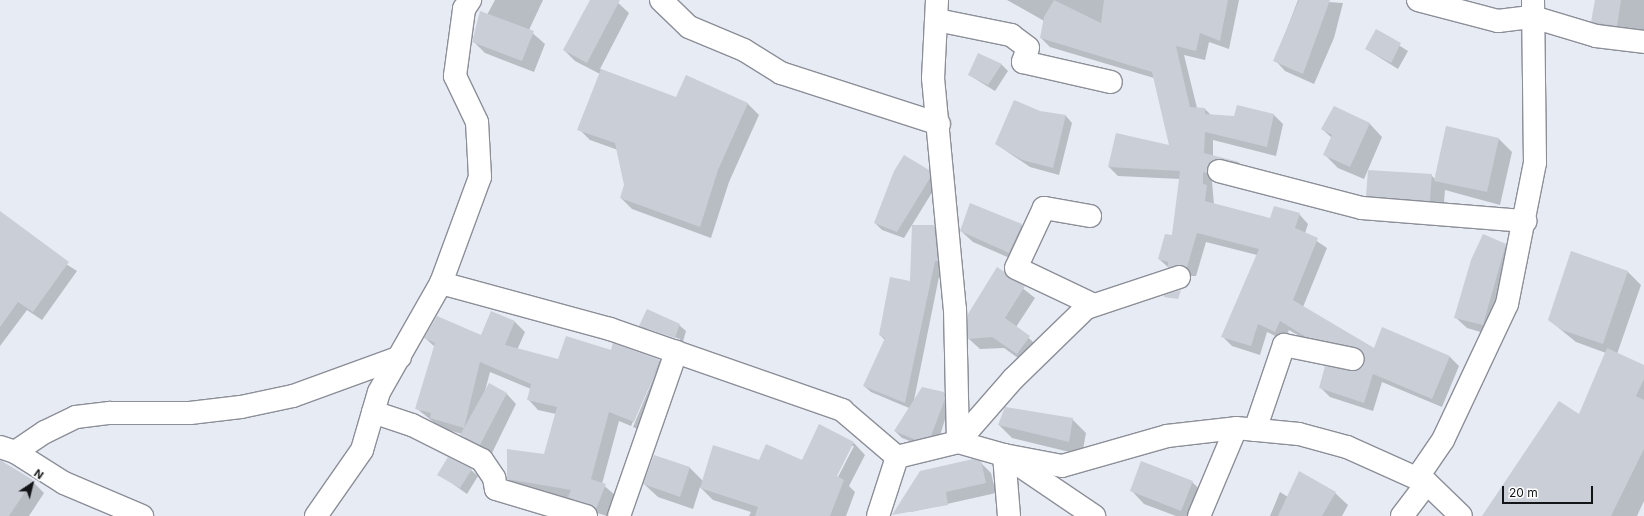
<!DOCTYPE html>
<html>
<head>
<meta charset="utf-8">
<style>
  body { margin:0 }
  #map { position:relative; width:1644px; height:516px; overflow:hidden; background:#e7ebf4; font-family:Inter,sans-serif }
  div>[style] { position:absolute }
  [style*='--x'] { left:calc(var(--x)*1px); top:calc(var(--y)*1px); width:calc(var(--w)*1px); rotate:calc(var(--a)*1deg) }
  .shadow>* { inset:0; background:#0003 }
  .building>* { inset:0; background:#caced7 }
  .roads { filter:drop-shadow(1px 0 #8c8f98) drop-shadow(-1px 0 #8c8f98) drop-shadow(0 1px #8c8f98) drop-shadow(0 -1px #8c8f98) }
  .street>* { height:22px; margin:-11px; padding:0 11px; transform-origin:11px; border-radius:11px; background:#fff }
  span { translate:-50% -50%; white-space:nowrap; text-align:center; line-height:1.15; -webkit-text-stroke:3px #fff; paint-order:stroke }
  .north { position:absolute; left:12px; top:464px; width:40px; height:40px; -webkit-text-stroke:3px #fff; paint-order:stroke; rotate:35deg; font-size:11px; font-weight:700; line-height:16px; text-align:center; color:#131417 }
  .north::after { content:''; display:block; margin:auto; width:14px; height:18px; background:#131417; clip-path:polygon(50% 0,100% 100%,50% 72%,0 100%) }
  .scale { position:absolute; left:1502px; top:486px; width:91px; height:18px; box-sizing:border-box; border:2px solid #131417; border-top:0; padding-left:5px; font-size:12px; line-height:14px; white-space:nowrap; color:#131417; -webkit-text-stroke:3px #fff; paint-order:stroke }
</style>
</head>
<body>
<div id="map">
  <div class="shadow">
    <i style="clip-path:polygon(495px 0,543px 0,529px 30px,545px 44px,534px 72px,485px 53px,473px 41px)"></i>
    <i style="clip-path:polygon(591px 0,615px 0,629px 13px,600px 69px,677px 99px,686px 76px,748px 104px,759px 115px,729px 182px,711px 238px,632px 209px,621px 198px,625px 185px,618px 150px,590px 140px,579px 129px,600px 74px,575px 61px,564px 50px)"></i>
    <i style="clip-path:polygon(1007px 0,1239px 0,1229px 49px,1209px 42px,1205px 60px,1184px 55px,1197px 108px,1205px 109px,1212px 116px,1235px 117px,1238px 106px,1274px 115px,1283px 124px,1276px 156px,1213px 140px,1213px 157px,1238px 162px,1246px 170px,1212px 181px,1214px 205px,1271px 219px,1299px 214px,1308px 224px,1305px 233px,1327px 248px,1303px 307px,1375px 349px,1383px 329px,1450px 357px,1459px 366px,1442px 407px,1382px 382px,1373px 411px,1330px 397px,1320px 387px,1364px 368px,1366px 356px,1317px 346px,1289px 330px,1284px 340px,1267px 332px,1260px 355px,1232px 346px,1222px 336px,1257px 255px,1206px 242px,1196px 276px,1178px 276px,1159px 259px,1172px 237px,1180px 179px,1118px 176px,1109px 167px,1117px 134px,1170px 147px,1154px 78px,1050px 47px,1041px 38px,1046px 22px)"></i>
    <i style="clip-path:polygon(1298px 0,1343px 3px,1334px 38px,1314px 84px,1285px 71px,1275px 60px)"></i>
    <i style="clip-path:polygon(1596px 0,1644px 0,1644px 40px,1606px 34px,1592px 21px)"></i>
    <i style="clip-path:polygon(1376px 31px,1408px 51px,1398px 69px,1366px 49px)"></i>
    <i style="clip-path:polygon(1001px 64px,1008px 71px,995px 91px,969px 75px)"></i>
    <i style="clip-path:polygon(1039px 112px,1066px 116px,1072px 123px,1059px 175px,1030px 167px,996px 144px)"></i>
    <i style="clip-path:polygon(1369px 123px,1382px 137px,1364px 179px,1338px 168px,1324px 154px,1332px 138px,1322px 129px)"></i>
    <i style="clip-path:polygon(1499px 139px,1512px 152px,1500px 205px,1445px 190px,1443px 214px,1380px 209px,1367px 195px,1431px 175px,1435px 179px)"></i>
    <i style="clip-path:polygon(929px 171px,936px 178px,936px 186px,904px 238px,882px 230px,875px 223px)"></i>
    <i style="clip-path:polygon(970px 204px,1021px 225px,1033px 237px,1021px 263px,973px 242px,961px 231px)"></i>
    <i style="clip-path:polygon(0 222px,77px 271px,42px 320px,27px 310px,0 346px)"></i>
    <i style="clip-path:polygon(934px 226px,941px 233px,941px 267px,914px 400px,944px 393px,951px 400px,938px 442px,923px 446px,902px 438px,895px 431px,909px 408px,871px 392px,864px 386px,885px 340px,880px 335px,911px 282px)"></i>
    <i style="clip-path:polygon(1506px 245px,1517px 257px,1494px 336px,1467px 328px,1455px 317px)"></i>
    <i style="clip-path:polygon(1572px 253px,1628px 272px,1641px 285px,1617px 354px,1644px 366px,1644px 501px,1637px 516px,1512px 516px,1579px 415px,1606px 353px,1576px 342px,1549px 320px)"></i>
    <i style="clip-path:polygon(998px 269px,1035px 298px,1016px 327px,1040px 348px,1028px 365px,1004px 348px,980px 349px,969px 339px)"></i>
    <i style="clip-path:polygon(491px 313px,515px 322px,525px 332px,517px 350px,559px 360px,612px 351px,660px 361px,670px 371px,644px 432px,633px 427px,659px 365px,631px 426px,619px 421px,602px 484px,615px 495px,607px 516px,579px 507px,569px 498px,518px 489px,508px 479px,545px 455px,556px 414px,538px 410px,528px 399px,531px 389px,490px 372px,485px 391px,506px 393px,516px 404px,491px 455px,471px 445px,462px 434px,441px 428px,416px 408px,435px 347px,425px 338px,481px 336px)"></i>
    <i style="clip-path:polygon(evenodd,679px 325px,686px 331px,682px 345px,647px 333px,640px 326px,679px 325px,647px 328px,680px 339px,679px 341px,647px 330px,647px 328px)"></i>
    <i style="clip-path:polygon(1072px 419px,1086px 433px,1082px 455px,1012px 438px,999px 425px)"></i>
    <i style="clip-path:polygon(evenodd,820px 426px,854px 443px,865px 455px,849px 486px,855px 492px,846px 516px,749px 516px,751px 512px,713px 500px,700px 487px,693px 509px,658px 497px,644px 484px,689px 467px,703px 481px,759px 461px,802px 461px,820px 426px,851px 446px,854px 446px,836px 481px,834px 480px,851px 446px)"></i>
    <i style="clip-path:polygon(980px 462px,991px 473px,996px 493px,911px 512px,901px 502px)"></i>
    <i style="clip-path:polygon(471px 470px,478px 476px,467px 494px,439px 474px)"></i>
    <i style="clip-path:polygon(0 473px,32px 481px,44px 493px,29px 516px,0 516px)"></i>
    <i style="clip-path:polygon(1192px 482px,1206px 495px,1197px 516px,1176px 516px,1144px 504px,1131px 490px)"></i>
    <i style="clip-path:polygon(1280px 492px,1288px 497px,1335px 493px,1348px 505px,1342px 516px,1270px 516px)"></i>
  </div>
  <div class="building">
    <i style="clip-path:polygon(590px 0,620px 0,587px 63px,563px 50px)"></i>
    <i style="clip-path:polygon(1054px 0,1101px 23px,1104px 0,1228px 0,1220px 41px,1200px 33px,1196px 51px,1176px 46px,1190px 107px,1205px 108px,1205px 114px,1234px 116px,1237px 105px,1274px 114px,1267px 147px,1205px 132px,1204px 153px,1239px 162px,1216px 159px,1210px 163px,1207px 173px,1203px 172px,1203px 184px,1207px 185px,1205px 201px,1270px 218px,1274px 206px,1300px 213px,1295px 228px,1318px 238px,1293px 300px,1374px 348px,1382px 327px,1450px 356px,1432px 399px,1373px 374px,1364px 403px,1319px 388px,1325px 366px,1357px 371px,1363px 367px,1365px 355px,1355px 347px,1306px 337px,1280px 321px,1275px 332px,1258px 324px,1251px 346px,1221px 337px,1259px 249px,1197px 233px,1187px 267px,1168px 268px,1168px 262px,1158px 259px,1165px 234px,1172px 235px,1180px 171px,1108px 167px,1116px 133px,1169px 145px,1152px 72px,1040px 38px,1044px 17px)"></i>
    <i style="clip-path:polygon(1299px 0,1330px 0,1303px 74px,1273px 61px)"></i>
    <i style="clip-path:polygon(1595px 0,1621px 0,1617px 26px,1591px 22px)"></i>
    <i style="clip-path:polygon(480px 11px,534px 31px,522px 61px,472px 42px)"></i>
    <i style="clip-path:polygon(1376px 29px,1401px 43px,1391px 63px,1365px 49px)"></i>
    <i style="clip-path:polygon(978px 53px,1002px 64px,988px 85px,968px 75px)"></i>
    <i style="clip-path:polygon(601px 69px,676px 97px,686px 75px,748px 103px,718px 170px,700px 227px,620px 198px,624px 185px,615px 143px,577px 130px)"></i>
    <i style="clip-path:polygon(1014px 100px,1040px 111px,1066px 115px,1053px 168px,1022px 160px,995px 144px)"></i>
    <i style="clip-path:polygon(1334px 106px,1370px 123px,1350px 167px,1323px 155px,1332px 135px,1321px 129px)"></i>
    <i style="clip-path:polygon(1446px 126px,1499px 138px,1487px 192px,1434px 181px)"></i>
    <i style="clip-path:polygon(904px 155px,929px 170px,930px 178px,897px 232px,874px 223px,894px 171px)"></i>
    <i style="clip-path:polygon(1368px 170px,1432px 174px,1430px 201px,1366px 196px)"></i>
    <i style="clip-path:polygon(970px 203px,1022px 224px,1009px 253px,960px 231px)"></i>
    <i style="clip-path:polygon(0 211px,69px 262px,33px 312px,18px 302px,0 327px)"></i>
    <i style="clip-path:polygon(912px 225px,934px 225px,938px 261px,935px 261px,905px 403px,863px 386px,885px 338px,879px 335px,890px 277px,910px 281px)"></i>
    <i style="clip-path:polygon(1483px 234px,1506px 244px,1483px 325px,1454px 318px,1471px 260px)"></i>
    <i style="clip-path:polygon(1571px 251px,1628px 271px,1603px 344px,1562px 330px,1548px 320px)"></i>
    <i style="clip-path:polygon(997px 267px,1025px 286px,1005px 318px,1030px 336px,1017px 354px,992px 337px,968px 339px,968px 314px)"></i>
    <i style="clip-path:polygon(1181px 290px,1178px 299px,1164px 297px,1164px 295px)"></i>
    <i style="clip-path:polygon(647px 309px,680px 324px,675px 338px,639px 326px)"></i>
    <i style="clip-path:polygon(491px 311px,515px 321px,505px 345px,558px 359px,566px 336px,611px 350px,613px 343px,660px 360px,634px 422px,609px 412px,591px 479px,606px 484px,596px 509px,568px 497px,571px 490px,507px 479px,507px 449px,544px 454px,557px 407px,527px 400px,531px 384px,480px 362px,464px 428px,489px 383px,507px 393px,480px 445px,460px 435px,464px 428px,430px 418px,431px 413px,415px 409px,435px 343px,424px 338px,437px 316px,481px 335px)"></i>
    <i style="clip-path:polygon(1607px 348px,1644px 365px,1644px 379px,1636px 396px,1644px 400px,1644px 449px,1611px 516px,1482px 516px,1559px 401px,1579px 414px)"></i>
    <i style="clip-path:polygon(922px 387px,944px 392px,945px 399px,931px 436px,916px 440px,894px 431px)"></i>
    <i style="clip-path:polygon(1005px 407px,1073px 418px,1069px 442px,998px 425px)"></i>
    <i style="clip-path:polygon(819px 424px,854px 442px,837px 476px,844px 480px,830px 516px,755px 516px,758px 507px,700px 488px,713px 445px,759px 460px,766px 444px,802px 460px)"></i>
    <i style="clip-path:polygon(654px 455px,690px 467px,680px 497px,643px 484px)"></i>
    <i style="clip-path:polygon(448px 457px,472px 469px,460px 488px,437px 475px)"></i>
    <i style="clip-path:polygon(973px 459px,981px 461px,986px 483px,946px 492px,948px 505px,892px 515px,920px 471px)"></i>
    <i style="clip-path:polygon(0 460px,33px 480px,9px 516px,0 516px)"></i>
    <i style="clip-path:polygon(1141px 461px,1193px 481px,1181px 511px,1130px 491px)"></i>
    <i style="clip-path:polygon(1299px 471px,1336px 492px,1322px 516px,1278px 516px)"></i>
  </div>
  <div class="roads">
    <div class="street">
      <i style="--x:661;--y:0;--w:39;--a:44"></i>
      <i style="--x:689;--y:27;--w:60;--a:22.7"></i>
      <i style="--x:744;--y:50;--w:44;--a:31.9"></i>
      <i style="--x:781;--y:73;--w:166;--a:17.9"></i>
      <i style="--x:937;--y:0;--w:78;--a:92.9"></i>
      <i style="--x:933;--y:78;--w:232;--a:84.6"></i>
      <i style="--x:955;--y:309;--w:133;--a:88.7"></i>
      <i style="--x:1418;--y:0;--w:83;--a:14.7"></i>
      <i style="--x:1498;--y:21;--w:35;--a:-7"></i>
      <i style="--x:1533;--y:17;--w:66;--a:16.8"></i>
      <i style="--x:1596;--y:36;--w:48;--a:7.1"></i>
      <i style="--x:937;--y:20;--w:76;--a:11.5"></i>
      <i style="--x:1011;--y:35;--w:21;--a:37"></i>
      <i style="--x:1028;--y:48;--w:15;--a:110"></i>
      <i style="--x:1023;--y:62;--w:90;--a:12.8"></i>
      <i style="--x:1219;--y:171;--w:148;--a:14.5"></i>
      <i style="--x:1362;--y:208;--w:164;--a:4.6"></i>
      <i style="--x:1090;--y:216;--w:47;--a:-170.1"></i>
      <i style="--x:1044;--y:208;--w:66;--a:115"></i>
      <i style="--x:1016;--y:268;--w:86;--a:25.4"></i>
      <i style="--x:441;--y:283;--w:175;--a:15.2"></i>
      <i style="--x:610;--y:329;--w:246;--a:19.2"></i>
      <i style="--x:842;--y:410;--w:72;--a:40.5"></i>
      <i style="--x:373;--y:412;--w:41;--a:18.4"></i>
      <i style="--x:412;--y:425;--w:78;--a:26.6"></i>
      <i style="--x:482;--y:460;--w:22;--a:56"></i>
      <i style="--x:494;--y:478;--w:11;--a:80"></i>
      <i style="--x:496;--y:489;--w:94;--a:16.7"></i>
      <i style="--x:1255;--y:430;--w:90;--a:-71.2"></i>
      <i style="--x:1284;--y:345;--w:70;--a:11.5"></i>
      <i style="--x:958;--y:442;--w:84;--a:-48.9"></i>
      <i style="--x:1013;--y:379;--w:102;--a:-44.2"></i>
      <i style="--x:1086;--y:308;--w:98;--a:-18.4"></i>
      <i style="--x:0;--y:447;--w:16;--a:18"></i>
      <i style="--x:15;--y:452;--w:58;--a:32.3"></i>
      <i style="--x:64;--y:483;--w:85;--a:22.9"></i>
      <i style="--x:15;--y:452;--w:36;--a:-34"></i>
      <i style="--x:45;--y:432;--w:34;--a:-26"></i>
      <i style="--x:76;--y:417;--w:34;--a:-7"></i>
      <i style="--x:110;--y:413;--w:80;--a:0"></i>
      <i style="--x:190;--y:413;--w:51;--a:-6.7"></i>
      <i style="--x:241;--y:407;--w:53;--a:-11.9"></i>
      <i style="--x:293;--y:396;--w:114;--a:-20"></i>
      <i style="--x:1417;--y:478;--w:46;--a:-55.6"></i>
      <i style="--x:1443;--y:440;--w:150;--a:-64.8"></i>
      <i style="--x:1507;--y:304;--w:144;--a:-78.8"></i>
      <i style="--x:1535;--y:163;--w:163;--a:-90.7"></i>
      <i style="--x:316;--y:516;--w:80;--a:-55.1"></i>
      <i style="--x:362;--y:450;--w:60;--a:-73.7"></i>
      <i style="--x:379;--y:392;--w:125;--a:-60.4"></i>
      <i style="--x:441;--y:283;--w:113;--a:-69.8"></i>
      <i style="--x:480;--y:177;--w:55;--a:-93.1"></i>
      <i style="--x:477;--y:122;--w:51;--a:-115.6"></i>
      <i style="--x:455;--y:76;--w:68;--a:-82.3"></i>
      <i style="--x:464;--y:9;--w:11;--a:-56"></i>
      <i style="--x:619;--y:516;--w:174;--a:-70.8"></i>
      <i style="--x:878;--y:516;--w:62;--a:-72.1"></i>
      <i style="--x:897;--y:457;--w:63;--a:-13.8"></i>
      <i style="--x:958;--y:442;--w:48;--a:15.8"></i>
      <i style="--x:1004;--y:455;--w:109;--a:34.1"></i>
      <i style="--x:1009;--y:516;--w:61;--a:-94.7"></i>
      <i style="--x:1004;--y:455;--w:59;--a:10.7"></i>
      <i style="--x:1062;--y:466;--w:109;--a:-15.9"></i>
      <i style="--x:1167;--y:436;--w:69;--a:-6.6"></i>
      <i style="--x:1236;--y:428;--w:63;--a:5.4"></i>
      <i style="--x:1299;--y:434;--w:50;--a:15.2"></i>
      <i style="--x:1347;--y:447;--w:88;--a:24.2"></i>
      <i style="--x:1427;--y:483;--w:47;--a:44.1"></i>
      <i style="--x:1199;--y:516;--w:95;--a:-67.2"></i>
      <i style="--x:1402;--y:516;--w:41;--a:-52.9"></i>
    </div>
  </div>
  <div class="north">N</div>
  <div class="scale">20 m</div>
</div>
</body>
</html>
